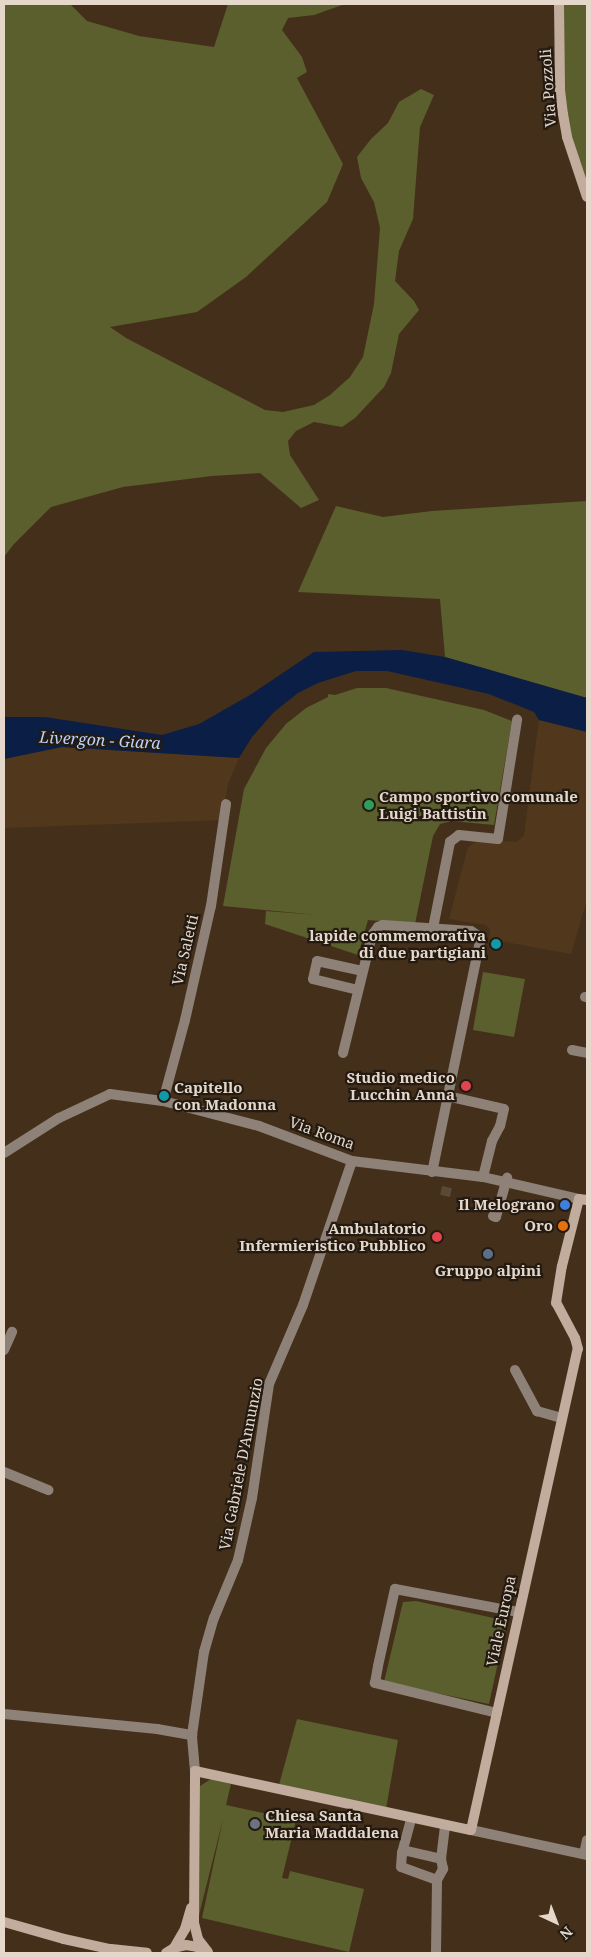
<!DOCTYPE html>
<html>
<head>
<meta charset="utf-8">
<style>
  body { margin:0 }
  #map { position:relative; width:591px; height:1957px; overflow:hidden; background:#44301a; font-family:"Noto Serif",serif }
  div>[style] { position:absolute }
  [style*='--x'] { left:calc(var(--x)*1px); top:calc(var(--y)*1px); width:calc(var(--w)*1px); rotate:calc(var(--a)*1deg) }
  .built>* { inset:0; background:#51381c }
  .green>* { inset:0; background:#5b5e2d }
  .water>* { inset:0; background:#0b1e45 }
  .street-tunnel>* { height:10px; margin-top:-5px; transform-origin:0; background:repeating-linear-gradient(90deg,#5c4935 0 10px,transparent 0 15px) }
  .street>* { height:10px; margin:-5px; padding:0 5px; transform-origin:5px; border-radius:5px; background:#8e8178 }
  .secondary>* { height:10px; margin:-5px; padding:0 5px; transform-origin:5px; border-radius:5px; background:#c1ac9e }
  .dots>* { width:14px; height:14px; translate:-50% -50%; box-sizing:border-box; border:2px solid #231a11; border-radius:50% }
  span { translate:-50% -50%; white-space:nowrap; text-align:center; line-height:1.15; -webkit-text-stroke:4.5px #231a11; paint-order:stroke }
  .street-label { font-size:15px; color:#e5d8cb }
  .poi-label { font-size:15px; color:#e5d8cb; font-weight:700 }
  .left { translate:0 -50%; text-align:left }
  .right { translate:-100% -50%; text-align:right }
  .water-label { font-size:16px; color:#bad2fc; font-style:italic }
  .frame { position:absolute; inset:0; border:5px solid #e5d8cb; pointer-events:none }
  .north { position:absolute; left:531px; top:1897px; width:50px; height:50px; -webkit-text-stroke:4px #231a11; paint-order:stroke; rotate:137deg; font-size:14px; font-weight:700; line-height:20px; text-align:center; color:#e5d8cb }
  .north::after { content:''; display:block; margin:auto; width:18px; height:22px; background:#e5d8cb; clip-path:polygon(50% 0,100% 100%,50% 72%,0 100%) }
</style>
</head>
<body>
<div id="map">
  <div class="built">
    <i style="clip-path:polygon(539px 720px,587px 732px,587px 899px,571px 954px,489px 939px,490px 930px,486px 925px,449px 919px,468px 847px,479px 840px,517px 842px,524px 836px)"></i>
    <i style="clip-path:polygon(62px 747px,239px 758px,228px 784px,221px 820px,4px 828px,4px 759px)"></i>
  </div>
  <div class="green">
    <i style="clip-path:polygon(4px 4px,70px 4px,87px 21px,139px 36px,214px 47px,228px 4px,345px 4px,314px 15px,288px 18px,282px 30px,302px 57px,307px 72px,297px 78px,343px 164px,327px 202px,246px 277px,197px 312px,110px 327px,126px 338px,265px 410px,283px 412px,314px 405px,330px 395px,350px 377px,363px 357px,374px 304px,380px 228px,374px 202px,361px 178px,357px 157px,371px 139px,388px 123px,399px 102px,421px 89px,434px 95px,420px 127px,413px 219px,399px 251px,395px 281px,414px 301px,419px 310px,399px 334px,391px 373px,384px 387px,355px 418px,342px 427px,314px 422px,296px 431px,288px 441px,290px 455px,319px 500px,301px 508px,260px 473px,212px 476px,123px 487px,51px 507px,13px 545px,4px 557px)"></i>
    <i style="clip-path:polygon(560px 4px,587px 4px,587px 192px,559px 93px)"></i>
    <i style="clip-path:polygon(587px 501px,587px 698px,445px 657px,440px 599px,298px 592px,336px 506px,383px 517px,432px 511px)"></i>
    <i style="clip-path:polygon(357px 688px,386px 688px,484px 710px,512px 721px,494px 825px,451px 821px,440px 824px,433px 836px,415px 924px,368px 920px,358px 955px,265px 924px,266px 911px,318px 915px,223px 906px,244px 789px,266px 748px,286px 724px,306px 708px,328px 697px,328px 694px,335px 695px)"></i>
    <i style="clip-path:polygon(483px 972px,525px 979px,514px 1037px,473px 1030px)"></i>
    <i style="clip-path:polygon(416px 1601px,507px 1621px,489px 1704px,384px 1682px,403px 1602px)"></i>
    <i style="clip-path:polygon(297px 1719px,398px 1740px,386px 1809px,279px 1785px)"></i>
    <i style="clip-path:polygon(211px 1779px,231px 1784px,226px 1805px,296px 1820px,282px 1878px,288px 1879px,290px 1871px,364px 1889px,349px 1952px,202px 1918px,223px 1819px,199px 1915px,200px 1786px)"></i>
  </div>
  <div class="water">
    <i style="clip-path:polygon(402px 650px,445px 657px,587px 698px,587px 732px,539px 720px,534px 712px,489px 694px,387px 671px,356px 671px,318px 683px,298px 693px,274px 712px,252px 737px,239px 758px,62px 747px,4px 759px,4px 717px,45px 717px,162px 735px,199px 724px,250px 695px,314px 652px)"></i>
  </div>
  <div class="street-tunnel">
    <i style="--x:445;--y:1196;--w:9;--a:-77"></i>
  </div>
  <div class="street">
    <i style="--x:433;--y:928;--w:88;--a:-78.8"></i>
    <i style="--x:450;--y:842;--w:11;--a:-38"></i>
    <i style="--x:459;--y:835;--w:39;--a:6"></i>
    <i style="--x:498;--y:839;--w:121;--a:-80.9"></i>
    <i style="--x:358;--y:990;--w:46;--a:-166.3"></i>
    <i style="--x:313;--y:979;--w:18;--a:-77"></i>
    <i style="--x:317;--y:961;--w:46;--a:12.5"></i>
    <i style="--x:585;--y:997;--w:2;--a:0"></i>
    <i style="--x:572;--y:1050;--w:15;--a:11"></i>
    <i style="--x:343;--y:1053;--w:122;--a:-76.2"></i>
    <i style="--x:372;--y:935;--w:10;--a:-53"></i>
    <i style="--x:378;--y:927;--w:5;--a:-22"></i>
    <i style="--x:383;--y:925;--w:88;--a:3.9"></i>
    <i style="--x:471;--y:931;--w:7;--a:34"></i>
    <i style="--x:477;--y:935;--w:7;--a:63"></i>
    <i style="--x:480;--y:941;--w:236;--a:101.7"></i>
    <i style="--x:447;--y:1096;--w:58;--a:12.8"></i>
    <i style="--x:504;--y:1109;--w:17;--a:103"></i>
    <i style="--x:500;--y:1126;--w:17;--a:118"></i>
    <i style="--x:492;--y:1141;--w:37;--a:104"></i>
    <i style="--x:163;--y:1101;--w:84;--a:-74.8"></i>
    <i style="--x:185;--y:1020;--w:117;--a:-77.2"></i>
    <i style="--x:211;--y:906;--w:103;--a:-81.6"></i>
    <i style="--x:4;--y:1153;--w:65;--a:-32.5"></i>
    <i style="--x:59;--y:1118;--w:56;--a:-25.2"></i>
    <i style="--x:110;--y:1094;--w:53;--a:7.5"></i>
    <i style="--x:163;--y:1101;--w:99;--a:14.6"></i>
    <i style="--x:259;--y:1126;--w:99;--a:20.6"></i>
    <i style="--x:352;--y:1161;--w:132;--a:7"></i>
    <i style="--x:483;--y:1177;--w:98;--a:12.9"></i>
    <i style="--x:493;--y:1216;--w:3;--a:18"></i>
    <i style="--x:496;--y:1217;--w:41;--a:-74.2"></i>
    <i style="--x:4;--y:1350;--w:20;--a:-66"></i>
    <i style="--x:515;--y:1370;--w:47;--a:61.8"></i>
    <i style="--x:537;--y:1411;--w:25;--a:16"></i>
    <i style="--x:4;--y:1472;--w:48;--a:22.2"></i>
    <i style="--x:497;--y:1713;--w:126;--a:-166.2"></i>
    <i style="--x:375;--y:1683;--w:17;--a:-80"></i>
    <i style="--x:378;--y:1666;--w:79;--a:-77.6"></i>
    <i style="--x:395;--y:1589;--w:125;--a:10.6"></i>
    <i style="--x:4;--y:1714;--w:154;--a:5.6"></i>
    <i style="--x:157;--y:1729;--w:36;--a:10"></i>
    <i style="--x:195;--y:1771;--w:36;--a:-95"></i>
    <i style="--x:192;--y:1735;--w:84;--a:-81.8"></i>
    <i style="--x:204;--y:1652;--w:35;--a:-74"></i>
    <i style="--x:214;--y:1618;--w:63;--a:-67.5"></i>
    <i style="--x:238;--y:1560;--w:64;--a:-77.3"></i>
    <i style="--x:252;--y:1498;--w:115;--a:-81.5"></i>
    <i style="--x:269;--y:1384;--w:86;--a:-66.7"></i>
    <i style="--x:303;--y:1305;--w:152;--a:-71.2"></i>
    <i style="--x:471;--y:1830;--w:119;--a:12.2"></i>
    <i style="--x:402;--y:1853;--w:35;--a:-75"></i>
    <i style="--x:584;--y:1854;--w:14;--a:-78"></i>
    <i style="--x:437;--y:1880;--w:38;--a:-160"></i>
    <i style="--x:401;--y:1867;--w:14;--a:-86"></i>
    <i style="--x:402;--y:1853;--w:5;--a:-22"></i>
    <i style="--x:407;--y:1851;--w:35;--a:13"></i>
    <i style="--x:436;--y:1953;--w:73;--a:-89.2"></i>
    <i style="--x:437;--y:1880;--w:13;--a:-61"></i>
    <i style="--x:443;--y:1869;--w:10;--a:-101"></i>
    <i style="--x:441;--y:1859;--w:34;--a:-83"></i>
  </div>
  <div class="secondary">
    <i style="--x:559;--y:4;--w:86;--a:89.3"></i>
    <i style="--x:560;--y:90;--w:24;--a:83"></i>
    <i style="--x:563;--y:114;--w:23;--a:80"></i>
    <i style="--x:567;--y:137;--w:63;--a:71.6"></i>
    <i style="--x:4;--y:1922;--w:62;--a:15.8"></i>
    <i style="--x:64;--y:1939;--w:47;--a:12.3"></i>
    <i style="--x:110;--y:1949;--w:9;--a:27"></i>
    <i style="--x:174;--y:1948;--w:22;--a:-60"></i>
    <i style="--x:185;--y:1929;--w:22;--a:-74"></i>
    <i style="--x:111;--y:1949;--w:36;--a:6"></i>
    <i style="--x:208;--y:1952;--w:16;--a:-128"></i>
    <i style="--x:198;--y:1939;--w:16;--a:-104"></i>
    <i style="--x:194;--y:1923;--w:152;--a:-89.6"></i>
    <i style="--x:195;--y:1771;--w:282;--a:12.1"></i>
    <i style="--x:471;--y:1830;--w:493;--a:-77.5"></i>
    <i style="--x:578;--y:1349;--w:11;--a:-105"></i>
    <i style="--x:575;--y:1338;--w:40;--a:-118"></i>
    <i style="--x:556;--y:1303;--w:37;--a:-81"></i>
    <i style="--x:562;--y:1266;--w:69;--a:-75.8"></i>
    <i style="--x:579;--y:1199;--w:8;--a:7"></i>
    <i style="--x:166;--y:1953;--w:9;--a:-32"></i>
    <i style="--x:174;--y:1948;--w:12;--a:-14"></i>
    <i style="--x:186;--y:1945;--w:11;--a:10"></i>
    <i style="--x:197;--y:1947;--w:10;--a:24"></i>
  </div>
  <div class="dots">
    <i style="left:369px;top:805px;background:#2e9e5b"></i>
    <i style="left:496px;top:944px;background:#0f9aa8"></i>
    <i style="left:466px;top:1086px;background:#e0444e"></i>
    <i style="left:164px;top:1096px;background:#0f9aa8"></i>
    <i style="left:565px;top:1205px;background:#3f7fe0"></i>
    <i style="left:563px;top:1226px;background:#e8710a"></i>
    <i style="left:437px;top:1237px;background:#e0444e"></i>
    <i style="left:488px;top:1254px;background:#5c6f8a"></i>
    <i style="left:255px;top:1824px;background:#6b7280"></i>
  </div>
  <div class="street-label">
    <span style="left:548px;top:88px;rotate:-94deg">Via Pozzoli</span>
    <span style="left:185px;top:950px;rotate:-77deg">Via Saletti</span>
    <span style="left:322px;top:1133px;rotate:20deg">Via Roma</span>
    <span style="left:241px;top:1464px;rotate:-79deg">Via Gabriele D'Annunzio</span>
    <span style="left:501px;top:1621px;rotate:-78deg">Viale Europa</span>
  </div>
  <div class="poi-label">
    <span class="left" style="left:379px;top:805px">Campo sportivo comunale<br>Luigi Battistin</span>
    <span class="right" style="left:486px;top:944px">lapide commemorativa<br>di due partigiani</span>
    <span class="right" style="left:455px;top:1086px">Studio medico<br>Lucchin Anna</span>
    <span class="left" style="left:174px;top:1096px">Capitello<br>con Madonna</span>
    <span class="right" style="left:555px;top:1205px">Il Melograno</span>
    <span class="right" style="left:553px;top:1226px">Oro</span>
    <span class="right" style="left:426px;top:1237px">Ambulatorio<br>Infermieristico Pubblico</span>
    <span style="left:488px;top:1271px">Gruppo alpini</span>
    <span class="left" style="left:265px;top:1824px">Chiesa Santa<br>Maria Maddalena</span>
  </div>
  <div class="water-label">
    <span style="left:100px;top:740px;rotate:3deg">Livergon - Giara</span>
  </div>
  <div class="frame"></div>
  <div class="north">N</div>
</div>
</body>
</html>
